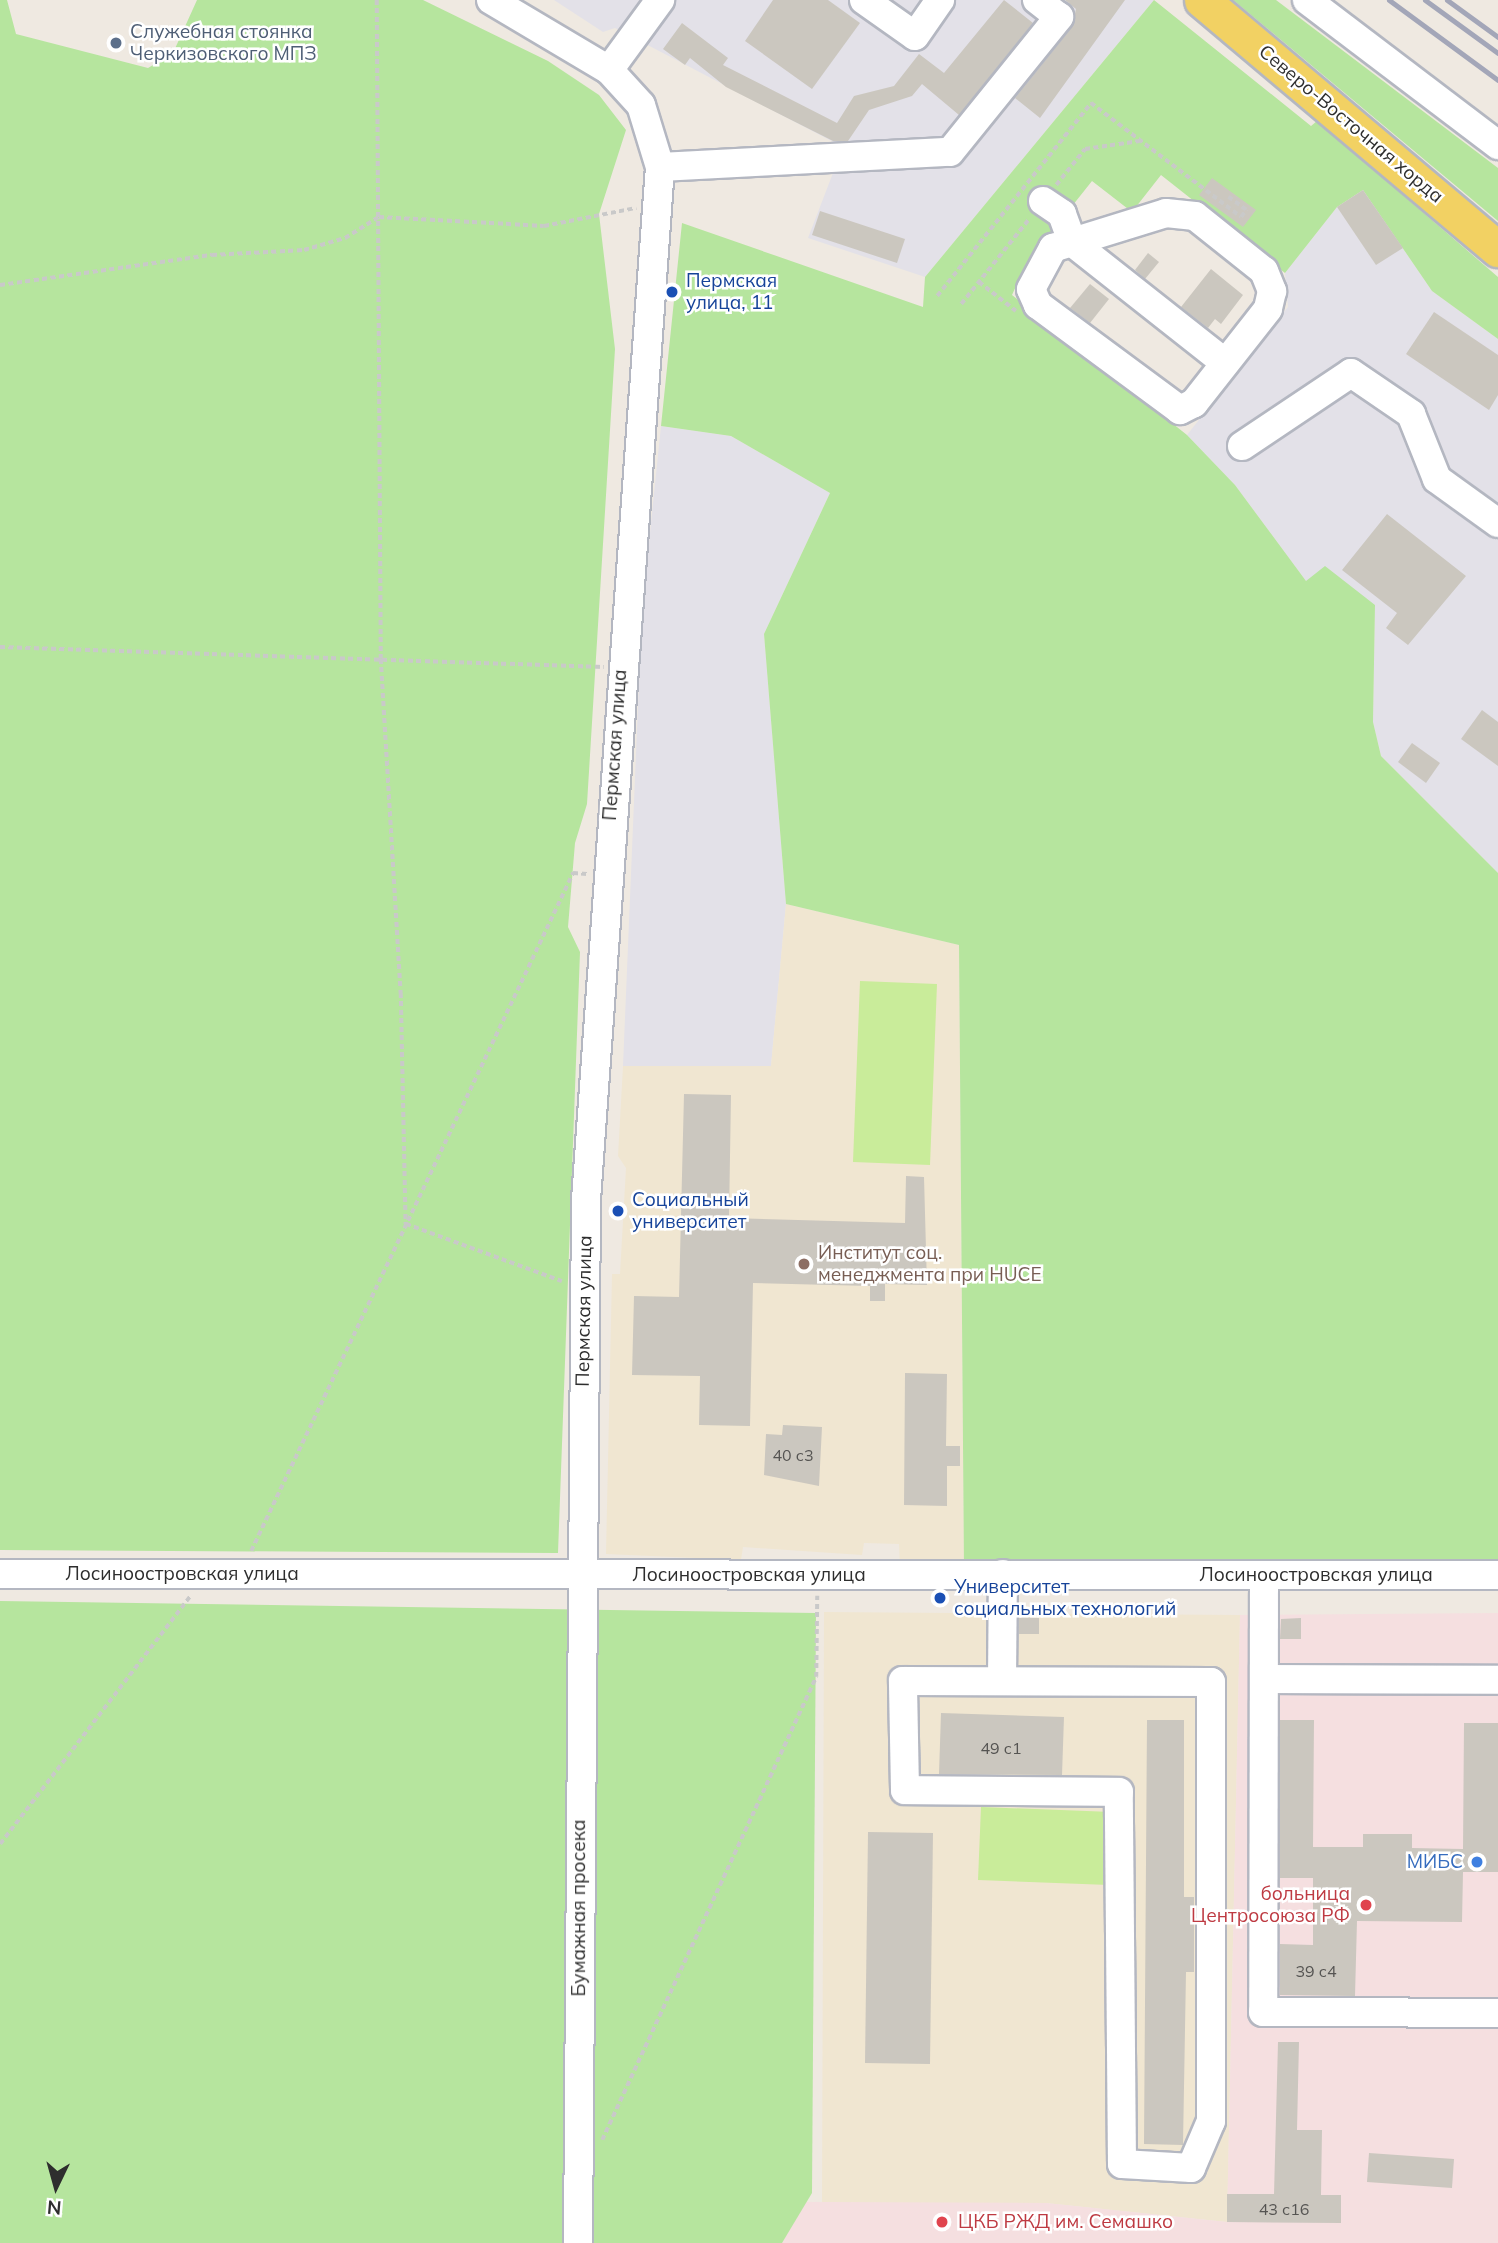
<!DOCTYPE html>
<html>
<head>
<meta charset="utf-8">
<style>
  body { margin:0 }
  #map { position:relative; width:1498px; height:2243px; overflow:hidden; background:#efe9e1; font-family:Mulish,sans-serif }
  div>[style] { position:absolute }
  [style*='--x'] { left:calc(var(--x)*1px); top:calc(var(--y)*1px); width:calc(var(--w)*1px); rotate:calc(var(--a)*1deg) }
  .industrial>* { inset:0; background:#e3e1e8 }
  .education>* { inset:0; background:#f0e6d1 }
  .medical>* { inset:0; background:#f5dfe0 }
  .green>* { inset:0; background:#b6e59e }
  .pitch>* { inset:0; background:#c9ec9a }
  .building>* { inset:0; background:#cbc7bf }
  .path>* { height:3.5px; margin-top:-1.75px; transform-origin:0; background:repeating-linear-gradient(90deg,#c9c9c9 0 5px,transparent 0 8.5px) }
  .roads { filter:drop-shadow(2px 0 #b4b7c1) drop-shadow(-2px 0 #b4b7c1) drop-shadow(0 2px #b4b7c1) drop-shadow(0 -2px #b4b7c1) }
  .minor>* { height:28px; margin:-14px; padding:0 14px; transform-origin:14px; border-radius:14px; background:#fff }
  .major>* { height:35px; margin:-17.5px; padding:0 17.5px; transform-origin:17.5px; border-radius:17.5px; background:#f2d163 }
  .rail>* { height:5px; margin:-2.5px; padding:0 2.5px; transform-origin:2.5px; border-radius:2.5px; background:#a3a6b8 }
  .dots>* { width:19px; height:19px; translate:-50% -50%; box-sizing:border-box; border:4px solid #fff; border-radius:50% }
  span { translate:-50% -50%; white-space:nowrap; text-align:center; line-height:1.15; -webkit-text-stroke:5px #fff; paint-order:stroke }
  .number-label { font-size:16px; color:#555452 }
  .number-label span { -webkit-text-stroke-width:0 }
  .service-label { font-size:19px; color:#4e5e75 }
  .left { translate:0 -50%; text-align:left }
  .street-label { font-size:19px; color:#2e2e2e }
  .transit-label { font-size:19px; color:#164399 }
  .education-label { font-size:19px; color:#785e54 }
  .shop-label { font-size:19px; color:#366cbe }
  .right { translate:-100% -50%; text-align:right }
  .health-label { font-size:19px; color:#be3a42 }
  .north { position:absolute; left:21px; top:2152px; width:70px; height:70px; -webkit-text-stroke:5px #fff; paint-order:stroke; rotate:185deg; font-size:19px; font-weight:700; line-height:28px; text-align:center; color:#2e2e2e }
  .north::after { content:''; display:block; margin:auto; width:24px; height:32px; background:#2e2e2e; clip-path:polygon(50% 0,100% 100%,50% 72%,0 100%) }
</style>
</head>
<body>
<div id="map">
  <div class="industrial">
    <i style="clip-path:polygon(554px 0,1154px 0,925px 277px,808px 238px,843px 147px,615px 28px,603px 32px)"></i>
    <i style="clip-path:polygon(1363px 190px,1432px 291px,1498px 339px,1498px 873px,1381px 756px,1373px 722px,1375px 605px,1306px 581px,1235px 485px,1187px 435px,1288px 307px,1285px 273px,1337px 207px)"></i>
    <i style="clip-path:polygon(661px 426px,731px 436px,830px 493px,764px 634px,786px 904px,771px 1066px,623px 1066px,642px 610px)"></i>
  </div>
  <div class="education">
    <i style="clip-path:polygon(786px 904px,959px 945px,964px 1570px,900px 1567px,899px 1544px,864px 1543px,862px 1555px,743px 1547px,741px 1560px,606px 1554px,612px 1274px,620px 1274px,626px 1168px,618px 1156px,623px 1066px,771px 1066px)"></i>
    <i style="clip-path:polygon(824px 1612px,1240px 1615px,1227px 2222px,1046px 2203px,822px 2203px)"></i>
  </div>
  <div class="medical">
    <i style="clip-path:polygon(1498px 1613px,1498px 2243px,600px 2243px,600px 2201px,1046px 2203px,1227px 2222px,1240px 1615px)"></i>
  </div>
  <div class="green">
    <i style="clip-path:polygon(0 0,7px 0,16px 34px,148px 68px,173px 53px,197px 0,423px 0,548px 61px,599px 95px,626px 130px,599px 214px,615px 349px,587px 804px,575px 843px,568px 927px,580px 952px,558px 1553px,0 1550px)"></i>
    <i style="clip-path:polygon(1154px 0,1311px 126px,1317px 121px,1498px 277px,1498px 339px,1432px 291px,1363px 190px,1337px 207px,1285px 273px,1161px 175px,1132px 212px,1092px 181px,1026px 264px,1012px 295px,1187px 435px,1235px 485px,1306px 581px,1325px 566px,1375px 605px,1373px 722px,1381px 756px,1498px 873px,1498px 1569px,964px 1570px,959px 945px,786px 904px,764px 634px,830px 493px,731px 436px,661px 426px,682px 223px,923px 307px,925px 277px)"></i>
    <i style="clip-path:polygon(1233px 0,1276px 0,1498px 168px,1498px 221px)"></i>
    <i style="clip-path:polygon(0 1601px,816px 1613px,812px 2193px,782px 2243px,0 2243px)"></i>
  </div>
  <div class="pitch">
    <i style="clip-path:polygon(860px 981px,937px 984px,930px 1165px,853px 1162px)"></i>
    <i style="clip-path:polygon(981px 1807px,1112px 1812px,1109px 1885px,978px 1880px)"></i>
  </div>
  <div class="building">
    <i style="clip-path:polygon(773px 0,828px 0,860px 23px,812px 89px,745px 41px)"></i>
    <i style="clip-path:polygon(1004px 0,1033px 23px,959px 115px,922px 84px,912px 96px,869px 110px,848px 141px,833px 141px,726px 87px,690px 58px,685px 65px,663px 49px,682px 23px,728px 58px,723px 65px,837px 123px,854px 96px,894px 86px,919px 54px,944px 73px)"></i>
    <i style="clip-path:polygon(1065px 0,1125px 0,1040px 118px,1015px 98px,1072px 27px,1076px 9px)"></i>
    <i style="clip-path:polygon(1212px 178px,1256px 210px,1243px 227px,1199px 195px)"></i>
    <i style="clip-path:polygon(1363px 190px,1403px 248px,1376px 265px,1337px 207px)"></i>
    <i style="clip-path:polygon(820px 211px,905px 239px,897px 263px,812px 235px)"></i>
    <i style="clip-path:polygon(1148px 253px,1159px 262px,1145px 279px,1135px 270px)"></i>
    <i style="clip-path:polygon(1211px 269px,1243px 295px,1221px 324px,1215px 319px,1208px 328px,1181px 307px)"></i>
    <i style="clip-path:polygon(1090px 284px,1109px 299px,1090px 323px,1070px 308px)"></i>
    <i style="clip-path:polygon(1434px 312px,1498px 355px,1498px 395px,1489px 410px,1406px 354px)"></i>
    <i style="clip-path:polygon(1387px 514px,1466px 576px,1408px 645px,1386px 628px,1397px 613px,1342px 570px)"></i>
    <i style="clip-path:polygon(1482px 710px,1498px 722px,1498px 766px,1461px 739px)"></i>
    <i style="clip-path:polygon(1412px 743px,1440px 763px,1426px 783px,1398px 762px)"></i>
    <i style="clip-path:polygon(684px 1094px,731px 1095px,729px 1218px,905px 1223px,906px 1176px,924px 1177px,927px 1285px,885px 1284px,885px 1301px,870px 1301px,870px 1286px,753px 1283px,750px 1426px,699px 1425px,700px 1376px,632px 1375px,634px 1296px,679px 1297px)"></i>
    <i style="clip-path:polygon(905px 1373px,947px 1374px,946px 1446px,960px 1446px,960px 1466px,947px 1466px,947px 1506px,904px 1505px)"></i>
    <i style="clip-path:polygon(783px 1425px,822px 1427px,819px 1486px,764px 1475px,766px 1434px,782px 1435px)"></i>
    <i style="clip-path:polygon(1019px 1617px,1039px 1618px,1039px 1634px,1019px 1634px)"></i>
    <i style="clip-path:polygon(1301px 1618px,1301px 1639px,1280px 1639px,1281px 1619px)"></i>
    <i style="clip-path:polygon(941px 1713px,1064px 1717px,1062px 1775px,939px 1774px)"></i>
    <i style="clip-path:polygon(1147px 1720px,1184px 1720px,1184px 1897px,1194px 1897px,1194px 1972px,1186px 1972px,1183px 2145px,1144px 2144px)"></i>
    <i style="clip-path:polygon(1280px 1720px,1314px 1720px,1313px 1847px,1363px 1847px,1363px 1834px,1412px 1834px,1412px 1848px,1463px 1849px,1464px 1723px,1498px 1723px,1498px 1872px,1463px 1872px,1462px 1922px,1357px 1921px,1355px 1996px,1280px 1995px,1280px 1944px,1313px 1945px,1313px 1878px,1280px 1878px)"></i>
    <i style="clip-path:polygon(868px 1832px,933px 1833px,930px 2064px,865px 2063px)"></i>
    <i style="clip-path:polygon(1278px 2042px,1299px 2042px,1297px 2130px,1322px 2130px,1321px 2195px,1341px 2195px,1341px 2223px,1227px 2222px,1227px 2194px,1274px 2194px)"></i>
    <i style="clip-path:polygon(1369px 2153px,1454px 2159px,1452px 2188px,1367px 2182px)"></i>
  </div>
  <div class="path">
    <i style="--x:377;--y:0;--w:659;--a:89.65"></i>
    <i style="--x:381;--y:659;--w:335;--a:86.6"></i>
    <i style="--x:401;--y:993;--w:231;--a:88.8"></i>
    <i style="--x:406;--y:1224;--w:166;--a:20.1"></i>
    <i style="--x:1056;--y:185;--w:46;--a:-51.1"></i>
    <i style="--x:1085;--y:149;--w:55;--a:-8.4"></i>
    <i style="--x:979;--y:282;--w:47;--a:38.1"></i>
    <i style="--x:0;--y:285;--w:214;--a:-8.1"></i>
    <i style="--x:212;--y:255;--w:92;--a:-3.1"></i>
    <i style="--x:304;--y:250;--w:43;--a:-16.3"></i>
    <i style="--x:345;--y:238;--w:40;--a:-32"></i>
    <i style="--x:379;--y:217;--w:165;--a:3.1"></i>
    <i style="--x:544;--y:226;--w:94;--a:-11.1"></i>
    <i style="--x:937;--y:296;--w:247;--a:-51.4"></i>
    <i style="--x:1091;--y:103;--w:188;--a:37.2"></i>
    <i style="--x:1241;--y:217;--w:9;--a:-54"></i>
    <i style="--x:1246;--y:210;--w:22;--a:-144"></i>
    <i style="--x:961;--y:304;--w:110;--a:-51.3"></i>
    <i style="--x:0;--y:647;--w:604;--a:1.9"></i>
    <i style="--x:251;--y:1551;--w:751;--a:-64.6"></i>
    <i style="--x:573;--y:873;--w:14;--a:4"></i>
    <i style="--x:0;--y:1844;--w:312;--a:-52.5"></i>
    <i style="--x:602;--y:2140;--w:510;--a:-65.19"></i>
    <i style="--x:816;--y:1677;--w:81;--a:-89.3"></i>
  </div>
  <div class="roads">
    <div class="minor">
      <i style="--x:491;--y:0;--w:137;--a:30.7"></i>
      <i style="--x:609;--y:70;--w:47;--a:47.6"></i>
      <i style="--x:641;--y:105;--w:65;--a:73"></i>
      <i style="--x:660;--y:167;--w:1035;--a:94.1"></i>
      <i style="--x:586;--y:1199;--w:1044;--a:90.44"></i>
      <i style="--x:864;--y:0;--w:62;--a:35.2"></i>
      <i style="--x:915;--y:36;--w:44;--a:-55.2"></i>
      <i style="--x:1307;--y:0;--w:240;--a:37.2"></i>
      <i style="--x:609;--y:70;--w:87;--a:-53.9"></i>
      <i style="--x:660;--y:167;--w:290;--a:-3"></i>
      <i style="--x:950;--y:152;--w:174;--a:-51.1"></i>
      <i style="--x:1059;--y:17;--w:28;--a:-142"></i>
      <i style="--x:1043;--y:201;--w:23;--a:34"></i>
      <i style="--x:1062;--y:214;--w:30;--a:70"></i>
      <i style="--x:1072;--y:242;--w:195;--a:38.3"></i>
      <i style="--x:1166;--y:213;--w:29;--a:6"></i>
      <i style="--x:1195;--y:216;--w:88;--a:38.6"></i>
      <i style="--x:1264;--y:271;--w:22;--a:68"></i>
      <i style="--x:1272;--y:291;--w:18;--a:103"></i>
      <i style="--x:1268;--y:309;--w:120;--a:128.2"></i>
      <i style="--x:1194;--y:403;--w:16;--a:153"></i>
      <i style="--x:1180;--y:410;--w:177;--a:-143.5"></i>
      <i style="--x:1038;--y:305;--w:17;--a:-114"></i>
      <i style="--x:1031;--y:289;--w:47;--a:-61.8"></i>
      <i style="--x:1053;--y:248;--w:118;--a:-17.2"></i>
      <i style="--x:1242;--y:446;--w:131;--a:-33.8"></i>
      <i style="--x:1351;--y:373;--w:73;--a:34.3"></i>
      <i style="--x:1411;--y:414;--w:70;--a:68.2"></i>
      <i style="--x:1437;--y:479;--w:75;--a:35.8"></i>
      <i style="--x:0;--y:1574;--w:1498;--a:0.04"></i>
      <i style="--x:1264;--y:1575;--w:437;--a:90.1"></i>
      <i style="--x:1263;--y:2012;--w:235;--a:0.2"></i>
      <i style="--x:1264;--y:1679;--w:234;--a:0.2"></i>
      <i style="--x:903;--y:1681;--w:308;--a:0.2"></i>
      <i style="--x:1211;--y:1682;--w:439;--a:90"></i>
      <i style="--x:1211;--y:2121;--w:51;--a:113.1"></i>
      <i style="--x:1191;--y:2168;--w:69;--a:-176.7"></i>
      <i style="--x:1122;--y:2164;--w:372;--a:-90.5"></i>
      <i style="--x:1119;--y:1792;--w:214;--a:-179.5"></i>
      <i style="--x:905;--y:1790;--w:109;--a:-91.1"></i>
      <i style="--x:1002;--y:1681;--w:107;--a:-89.5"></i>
    </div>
    <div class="major">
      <i style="--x:1202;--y:0;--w:387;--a:40.1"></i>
    </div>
  </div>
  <div class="rail">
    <i style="--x:1389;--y:0;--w:135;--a:36.3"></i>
    <i style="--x:1425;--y:0;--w:90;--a:36"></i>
    <i style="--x:1447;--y:0;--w:63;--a:36"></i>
  </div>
  <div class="dots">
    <i style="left:116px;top:43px;background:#5c6f8a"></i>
    <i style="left:672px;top:292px;background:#1a4fb4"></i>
    <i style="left:618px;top:1211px;background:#1a4fb4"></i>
    <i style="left:804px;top:1264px;background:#8d6e63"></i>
    <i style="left:940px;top:1598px;background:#1a4fb4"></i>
    <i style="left:1477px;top:1862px;background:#3f7fe0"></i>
    <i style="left:1366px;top:1905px;background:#e0444e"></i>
    <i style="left:942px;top:2222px;background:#e0444e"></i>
  </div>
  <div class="number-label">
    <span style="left:793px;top:1455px">40 с3</span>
    <span style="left:1001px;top:1748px">49 с1</span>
    <span style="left:1316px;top:1971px">39 с4</span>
    <span style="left:1284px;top:2209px">43 с16</span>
  </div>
  <div class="service-label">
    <span class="left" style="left:130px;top:43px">Служебная стоянка<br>Черкизовского МПЗ</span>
  </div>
  <div class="street-label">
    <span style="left:1351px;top:124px;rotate:40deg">Северо-Восточная хорда</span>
    <span style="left:615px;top:745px;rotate:-86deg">Пермская улица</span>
    <span style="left:584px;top:1311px;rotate:-89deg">Пермская улица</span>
    <span style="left:182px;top:1574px">Лосиноостровская улица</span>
    <span style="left:749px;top:1575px">Лосиноостровская улица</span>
    <span style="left:1316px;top:1575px">Лосиноостровская улица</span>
    <span style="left:579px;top:1908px;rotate:-90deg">Бумажная просека</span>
  </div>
  <div class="transit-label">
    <span class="left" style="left:686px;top:292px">Пермская<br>улица, 11</span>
    <span class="left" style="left:632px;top:1211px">Социальный<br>университет</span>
    <span class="left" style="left:954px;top:1598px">Университет<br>социальных технологий</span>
  </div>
  <div class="education-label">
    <span class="left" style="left:818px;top:1264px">Институт соц.<br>менеджмента при HUCE</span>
  </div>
  <div class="shop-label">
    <span class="right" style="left:1463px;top:1862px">МИБС</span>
  </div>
  <div class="health-label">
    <span class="right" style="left:1350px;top:1905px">больница<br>Центросоюза РФ</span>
    <span class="left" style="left:958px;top:2222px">ЦКБ РЖД им. Семашко</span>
  </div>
  <div class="north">N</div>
</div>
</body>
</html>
